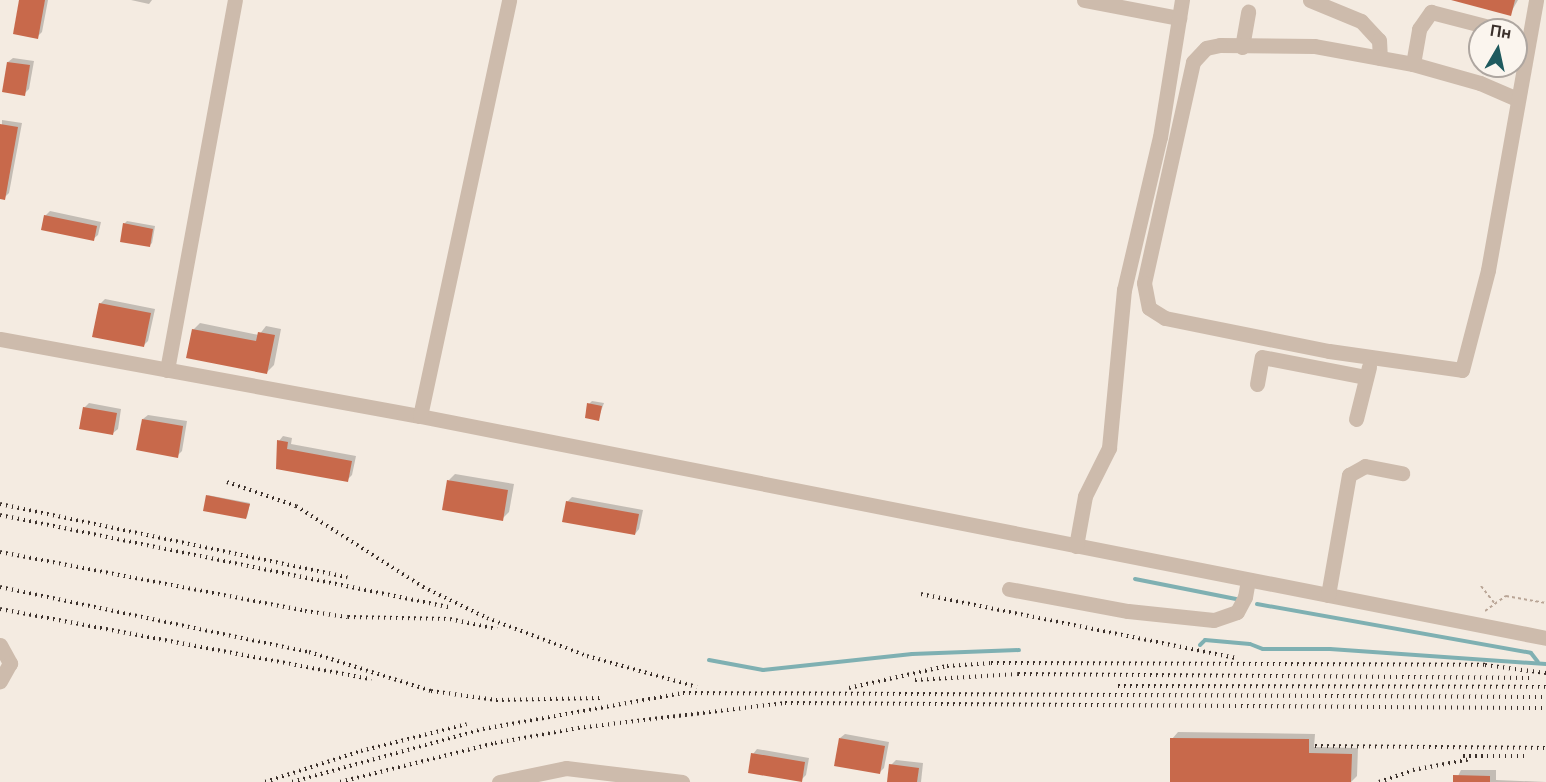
<!DOCTYPE html>
<html>
<head>
<meta charset="utf-8">
<style>
  body { margin:0 }
  #map { position:relative; width:1546px; height:782px; overflow:hidden; background:#f4ebe1; font-family:Raleway,sans-serif }
  div>[style] { position:absolute }
  [style*='--x'] { left:calc(var(--x)*1px); top:calc(var(--y)*1px); width:calc(var(--w)*1px); rotate:calc(var(--a)*1deg) }
  .shadow>* { inset:0; background:#0003 }
  .stream>* { height:4px; margin:-2px; padding:0 2px; transform-origin:2px; border-radius:2px; background:#7fb0b2 }
  .building>* { inset:0; background:#c8694b }
  .path>* { height:2px; margin-top:-1px; transform-origin:0; background:repeating-linear-gradient(90deg,#b9a596 0 3px,transparent 0 6px) }
  .minor>* { height:15px; margin:-7.5px; padding:0 7.5px; transform-origin:7.5px; border-radius:7.5px; background:#cdbbac }
  .rail>* { height:4px; margin-top:-2px; transform-origin:0; background:repeating-linear-gradient(90deg,#3b302b 0 1.5px,transparent 0 6px) }
  span { translate:-50% -50%; white-space:nowrap; text-align:center; line-height:1.15; -webkit-text-stroke:6px #fbf5ee; paint-order:stroke }
  .north { position:absolute; left:1468px; top:18px; width:60px; height:60px; box-sizing:border-box; background:#fbf5ee; border:2px solid #aea6a0; border-radius:50%; rotate:9deg; font-size:16px; font-weight:700; line-height:24px; text-align:center; color:#3b302b }
  .north::after { content:''; display:block; margin:auto; width:21px; height:27px; background:#1f5a5e; clip-path:polygon(50% 0,100% 100%,50% 72%,0 100%) }
</style>
</head>
<body>
<div id="map">
  <div class="shadow">
    <i style="clip-path:polygon(21px 0,48px 0,42px 32px,37px 37px)"></i>
    <i style="clip-path:polygon(131px 0,152px 0,149px 4px)"></i>
    <i style="clip-path:polygon(1454px 0,1518px 0,1510px 14px)"></i>
    <i style="clip-path:polygon(13px 58px,34px 61px,29px 89px,24px 94px,8px 62px)"></i>
    <i style="clip-path:polygon(2px 120px,22px 123px,9px 193px,4px 198px,0 198px)"></i>
    <i style="clip-path:polygon(50px 211px,101px 222px,98px 235px,93px 239px,45px 216px)"></i>
    <i style="clip-path:polygon(127px 221px,155px 226px,152px 243px,149px 246px,124px 224px)"></i>
    <i style="clip-path:polygon(105px 299px,155px 309px,148px 341px,144px 345px,100px 304px)"></i>
    <i style="clip-path:polygon(200px 323px,259px 335px,266px 326px,281px 329px,274px 365px,267px 372px,193px 330px)"></i>
    <i style="clip-path:polygon(592px 401px,604px 403px,598px 419px,589px 404px)"></i>
    <i style="clip-path:polygon(89px 403px,121px 409px,118px 429px,113px 433px,84px 408px)"></i>
    <i style="clip-path:polygon(148px 415px,187px 421px,182px 451px,177px 456px,143px 419px)"></i>
    <i style="clip-path:polygon(283px 436px,292px 438px,291px 444px,356px 456px,352px 475px,347px 480px,280px 452px,279px 441px)"></i>
    <i style="clip-path:polygon(455px 474px,514px 484px,509px 512px,502px 519px,449px 480px)"></i>
    <i style="clip-path:polygon(207px 495px,250px 503px,247px 517px,246px 518px)"></i>
    <i style="clip-path:polygon(572px 497px,643px 510px,639px 529px,635px 534px,567px 502px)"></i>
    <i style="clip-path:polygon(1178px 732px,1315px 734px,1314px 747px,1358px 748px,1357px 776px,1351px 782px,1171px 782px,1172px 739px)"></i>
    <i style="clip-path:polygon(845px 734px,889px 742px,884px 768px,880px 772px,840px 738px)"></i>
    <i style="clip-path:polygon(757px 749px,809px 758px,806px 775px,801px 780px,753px 754px)"></i>
    <i style="clip-path:polygon(896px 760px,923px 763px,921px 782px,889px 782px,891px 765px)"></i>
    <i style="clip-path:polygon(1461px 770px,1496px 770px,1496px 780px,1546px 782px,1455px 782px)"></i>
  </div>
  <div class="stream">
    <i style="--x:1135;--y:579;--w:103;--a:11.2"></i>
    <i style="--x:1257;--y:604;--w:278;--a:10.1"></i>
    <i style="--x:1531;--y:653;--w:11;--a:52"></i>
    <i style="--x:1200;--y:645;--w:7;--a:-45"></i>
    <i style="--x:1205;--y:640;--w:45;--a:5.1"></i>
    <i style="--x:1250;--y:644;--w:14;--a:21"></i>
    <i style="--x:1263;--y:649;--w:67;--a:0"></i>
    <i style="--x:1330;--y:649;--w:217;--a:4"></i>
    <i style="--x:709;--y:660;--w:55;--a:10.5"></i>
    <i style="--x:763;--y:670;--w:150;--a:-6.1"></i>
    <i style="--x:912;--y:654;--w:107;--a:-2.1"></i>
  </div>
  <div class="building">
    <i style="clip-path:polygon(19px 0,45px 0,38px 39px,13px 34px)"></i>
    <i style="clip-path:polygon(1451px 0,1515px 0,1511px 16px)"></i>
    <i style="clip-path:polygon(7px 62px,30px 65px,25px 96px,2px 92px)"></i>
    <i style="clip-path:polygon(0 124px,18px 127px,5px 200px,0 199px)"></i>
    <i style="clip-path:polygon(44px 215px,97px 226px,94px 241px,41px 230px)"></i>
    <i style="clip-path:polygon(123px 223px,153px 229px,150px 247px,120px 242px)"></i>
    <i style="clip-path:polygon(99px 303px,151px 313px,144px 347px,92px 337px)"></i>
    <i style="clip-path:polygon(192px 329px,256px 341px,258px 332px,275px 335px,267px 374px,186px 358px)"></i>
    <i style="clip-path:polygon(587px 403px,602px 406px,599px 421px,585px 418px)"></i>
    <i style="clip-path:polygon(83px 407px,117px 413px,113px 435px,79px 429px)"></i>
    <i style="clip-path:polygon(142px 419px,183px 426px,178px 458px,136px 450px)"></i>
    <i style="clip-path:polygon(277px 440px,288px 442px,287px 449px,352px 461px,348px 482px,276px 469px)"></i>
    <i style="clip-path:polygon(447px 480px,508px 490px,503px 521px,442px 510px)"></i>
    <i style="clip-path:polygon(206px 495px,250px 504px,246px 519px,203px 511px)"></i>
    <i style="clip-path:polygon(566px 501px,639px 514px,635px 535px,562px 522px)"></i>
    <i style="clip-path:polygon(839px 738px,885px 746px,880px 774px,834px 766px)"></i>
    <i style="clip-path:polygon(1170px 738px,1309px 739px,1309px 753px,1352px 754px,1351px 782px,1170px 782px)"></i>
    <i style="clip-path:polygon(751px 753px,805px 762px,802px 782px,748px 773px)"></i>
    <i style="clip-path:polygon(889px 764px,919px 768px,917px 782px,887px 782px)"></i>
    <i style="clip-path:polygon(1453px 775px,1490px 776px,1490px 782px,1453px 782px)"></i>
  </div>
  <div class="path">
    <i style="--x:1481;--y:586;--w:23;--a:52"></i>
    <i style="--x:1485;--y:611;--w:26;--a:-36"></i>
    <i style="--x:1506;--y:596;--w:41;--a:9.9"></i>
  </div>
  <div class="minor">
    <i style="--x:1084;--y:0;--w:97;--a:10.7"></i>
    <i style="--x:1310;--y:0;--w:55;--a:22.4"></i>
    <i style="--x:1361;--y:21;--w:26;--a:47"></i>
    <i style="--x:1379;--y:40;--w:18;--a:87"></i>
    <i style="--x:1242;--y:47;--w:36;--a:-80"></i>
    <i style="--x:1413;--y:64;--w:36;--a:-80"></i>
    <i style="--x:1419;--y:29;--w:21;--a:-55"></i>
    <i style="--x:1431;--y:12;--w:72;--a:14.4"></i>
    <i style="--x:1517;--y:99;--w:40;--a:-156.6"></i>
    <i style="--x:1480;--y:83;--w:70;--a:-164.2"></i>
    <i style="--x:1413;--y:64;--w:101;--a:-169.7"></i>
    <i style="--x:1314;--y:46;--w:94;--a:-179.4"></i>
    <i style="--x:1220;--y:45;--w:14;--a:168"></i>
    <i style="--x:1206;--y:48;--w:19;--a:133"></i>
    <i style="--x:1193;--y:62;--w:226;--a:102.5"></i>
    <i style="--x:1144;--y:283;--w:25;--a:79"></i>
    <i style="--x:1149;--y:308;--w:19;--a:32"></i>
    <i style="--x:1165;--y:318;--w:167;--a:11.4"></i>
    <i style="--x:1329;--y:351;--w:134;--a:8.1"></i>
    <i style="--x:1462;--y:370;--w:103;--a:-75.4"></i>
    <i style="--x:1488;--y:270;--w:274;--a:-79.9"></i>
    <i style="--x:0;--y:339;--w:427;--a:10.4"></i>
    <i style="--x:420;--y:416;--w:1148;--a:11.15"></i>
    <i style="--x:167;--y:370;--w:376;--a:-79.6"></i>
    <i style="--x:1257;--y:384;--w:27;--a:-80"></i>
    <i style="--x:1262;--y:357;--w:106;--a:10.9"></i>
    <i style="--x:420;--y:416;--w:425;--a:-77.9"></i>
    <i style="--x:1356;--y:419;--w:54;--a:-76"></i>
    <i style="--x:1076;--y:546;--w:51;--a:-79.8"></i>
    <i style="--x:1085;--y:496;--w:54;--a:-63.4"></i>
    <i style="--x:1109;--y:448;--w:159;--a:-84.6"></i>
    <i style="--x:1124;--y:290;--w:157;--a:-76.8"></i>
    <i style="--x:1160;--y:137;--w:139;--a:-80.9"></i>
    <i style="--x:1009;--y:589;--w:121;--a:10.5"></i>
    <i style="--x:1128;--y:611;--w:86;--a:6"></i>
    <i style="--x:1214;--y:620;--w:24;--a:-19"></i>
    <i style="--x:1237;--y:612;--w:17;--a:-62"></i>
    <i style="--x:1245;--y:597;--w:17;--a:-80"></i>
    <i style="--x:1328;--y:595;--w:122;--a:-80.1"></i>
    <i style="--x:1349;--y:475;--w:18;--a:-29"></i>
    <i style="--x:1365;--y:466;--w:38;--a:11"></i>
    <i style="--x:0;--y:645;--w:21;--a:61"></i>
    <i style="--x:10;--y:663;--w:21;--a:119"></i>
    <i style="--x:499;--y:782;--w:68;--a:-11.8"></i>
    <i style="--x:566;--y:768;--w:117;--a:6.9"></i>
  </div>
  <div class="rail">
    <i style="--x:227;--y:482;--w:73;--a:19.2"></i>
    <i style="--x:296;--y:506;--w:151;--a:32.5"></i>
    <i style="--x:423;--y:587;--w:71;--a:25.8"></i>
    <i style="--x:487;--y:618;--w:107;--a:20.8"></i>
    <i style="--x:587;--y:656;--w:114;--a:15.7"></i>
    <i style="--x:0;--y:504;--w:355;--a:11.9"></i>
    <i style="--x:0;--y:515;--w:459;--a:11.6"></i>
    <i style="--x:0;--y:552;--w:311;--a:10.9"></i>
    <i style="--x:305;--y:611;--w:43;--a:7.9"></i>
    <i style="--x:348;--y:617;--w:102;--a:1.1"></i>
    <i style="--x:450;--y:619;--w:48;--a:12"></i>
    <i style="--x:0;--y:587;--w:316;--a:11.9"></i>
    <i style="--x:309;--y:652;--w:128;--a:17.7"></i>
    <i style="--x:431;--y:691;--w:66;--a:7.9"></i>
    <i style="--x:496;--y:700;--w:105;--a:-1.1"></i>
    <i style="--x:921;--y:594;--w:321;--a:11.5"></i>
    <i style="--x:0;--y:609;--w:378;--a:10.7"></i>
    <i style="--x:915;--y:680;--w:103;--a:-3.3"></i>
    <i style="--x:1018;--y:674;--w:512;--a:0.45"></i>
    <i style="--x:1118;--y:686;--w:428;--a:0.1"></i>
    <i style="--x:849;--y:688;--w:100;--a:-12.7"></i>
    <i style="--x:947;--y:666;--w:44;--a:-3.9"></i>
    <i style="--x:991;--y:663;--w:494;--a:0.2"></i>
    <i style="--x:1485;--y:665;--w:62;--a:7.5"></i>
    <i style="--x:1315;--y:746;--w:231;--a:0.5"></i>
    <i style="--x:1463;--y:756;--w:66;--a:0"></i>
    <i style="--x:265;--y:782;--w:101;--a:-17.9"></i>
    <i style="--x:361;--y:751;--w:109;--a:-14.3"></i>
    <i style="--x:292;--y:782;--w:198;--a:-15.5"></i>
    <i style="--x:483;--y:729;--w:203;--a:-10.2"></i>
    <i style="--x:683;--y:693;--w:863;--a:0.27"></i>
    <i style="--x:340;--y:782;--w:160;--a:-14.1"></i>
    <i style="--x:495;--y:743;--w:84;--a:-10.2"></i>
    <i style="--x:578;--y:728;--w:209;--a:-6.9"></i>
    <i style="--x:785;--y:703;--w:761;--a:0.38"></i>
    <i style="--x:1379;--y:782;--w:36;--a:-19"></i>
    <i style="--x:1413;--y:770;--w:59;--a:-10.7"></i>
  </div>
  <div class="north">Пн</div>
</div>
</body>
</html>
